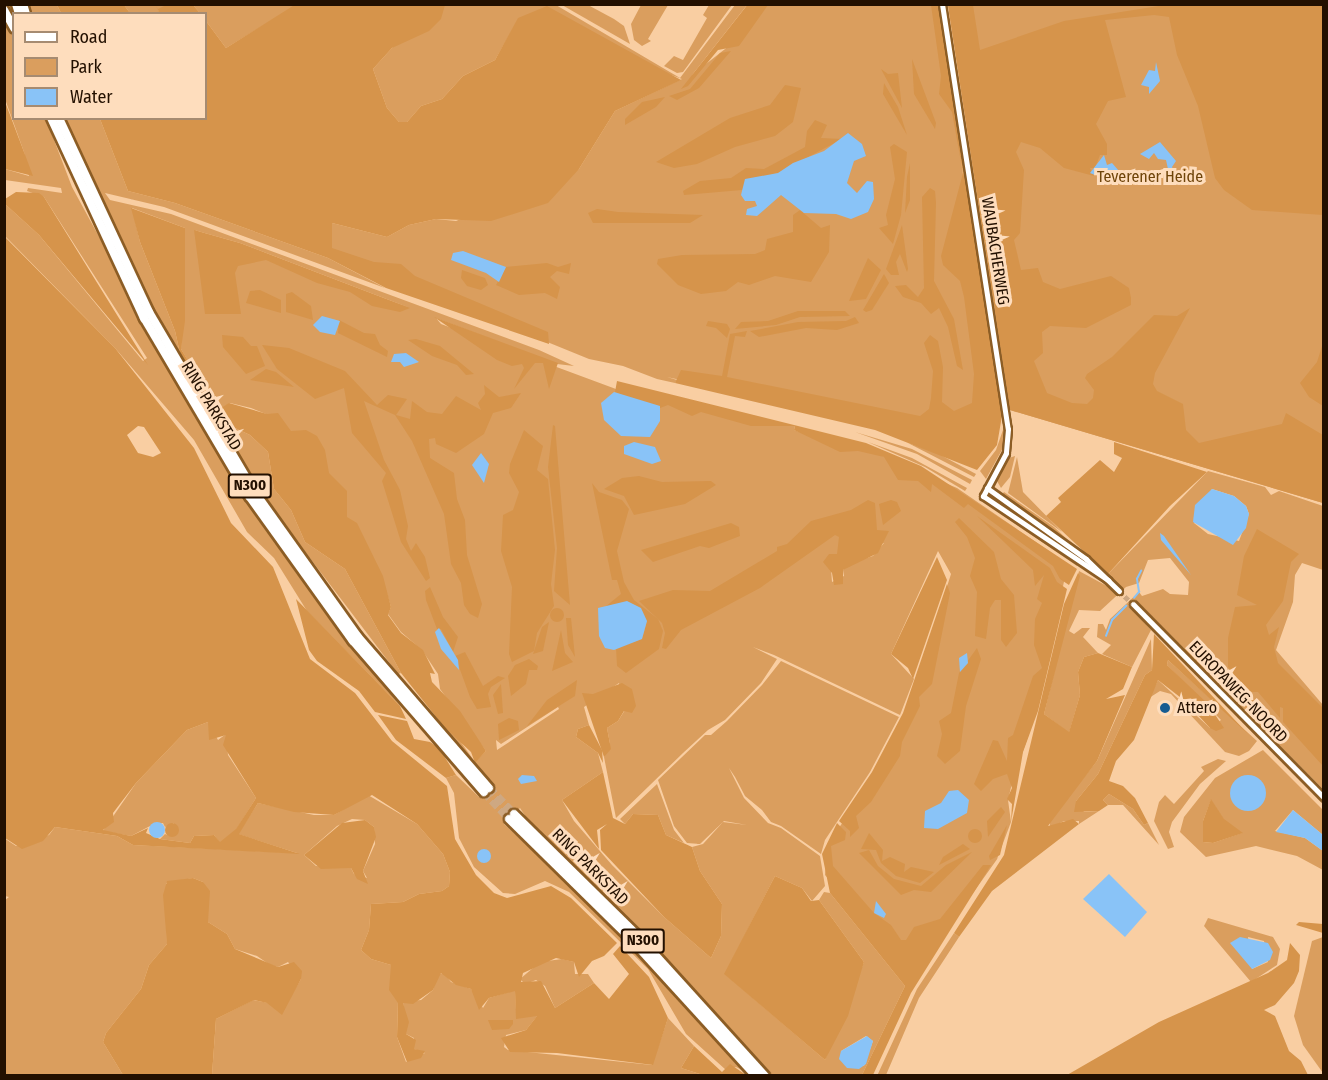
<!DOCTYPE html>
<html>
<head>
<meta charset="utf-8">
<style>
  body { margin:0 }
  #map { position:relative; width:1328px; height:1080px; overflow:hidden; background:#f9cea2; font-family:"Fira Sans Condensed",sans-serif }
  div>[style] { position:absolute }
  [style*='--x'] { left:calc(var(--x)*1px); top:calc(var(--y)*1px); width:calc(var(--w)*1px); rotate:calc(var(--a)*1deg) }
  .green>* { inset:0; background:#da9e5e }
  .forest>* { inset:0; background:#d6944b }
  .round { border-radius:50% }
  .water>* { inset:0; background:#89c3f7 }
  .stream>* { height:1.5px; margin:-0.75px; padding:0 0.75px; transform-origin:0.75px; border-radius:0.75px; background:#89c3f7 }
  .minor-tunnel>* { height:5px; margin-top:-2.5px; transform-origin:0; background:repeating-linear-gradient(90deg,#cea882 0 5px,transparent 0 7.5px) }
  .highway-tunnel>* { height:8px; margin-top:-4px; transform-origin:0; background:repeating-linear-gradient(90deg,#cea882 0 8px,transparent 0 12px) }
  .roads { filter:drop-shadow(2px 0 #8c5d25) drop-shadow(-2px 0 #8c5d25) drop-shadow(0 2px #8c5d25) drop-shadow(0 -2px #8c5d25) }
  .minor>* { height:5px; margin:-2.5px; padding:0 2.5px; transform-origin:2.5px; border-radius:2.5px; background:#fff }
  .highway>* { height:8px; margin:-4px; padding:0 4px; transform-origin:4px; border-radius:4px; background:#fff }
  .dots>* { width:16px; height:16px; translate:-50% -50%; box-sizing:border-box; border:3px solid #feddbd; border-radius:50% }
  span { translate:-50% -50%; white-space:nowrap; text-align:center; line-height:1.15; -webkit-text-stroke:6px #feddbd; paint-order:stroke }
  .shield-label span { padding:2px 4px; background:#feddbd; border:2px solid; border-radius:4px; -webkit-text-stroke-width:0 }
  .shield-label { font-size:15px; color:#231000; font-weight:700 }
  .park-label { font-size:16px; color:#6f4409 }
  .street-label { font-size:16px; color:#231000 }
  .poi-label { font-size:16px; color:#231000 }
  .left { translate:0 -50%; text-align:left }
  .frame { position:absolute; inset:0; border:6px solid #231000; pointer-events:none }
  .legend { position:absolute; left:12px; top:12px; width:195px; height:108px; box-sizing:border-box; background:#feddbd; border:2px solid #a68b71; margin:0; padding:8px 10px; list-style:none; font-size:18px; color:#231000 }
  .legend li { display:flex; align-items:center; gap:12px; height:30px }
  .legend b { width:30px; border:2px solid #a68b71 }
</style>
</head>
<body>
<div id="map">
  <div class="green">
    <i style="clip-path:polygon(19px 5px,57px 5px,61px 13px,22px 13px)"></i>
    <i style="clip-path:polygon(124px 5px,166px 5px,156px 14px,130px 13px)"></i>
    <i style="clip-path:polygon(193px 5px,297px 5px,226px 48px,206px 21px,206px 14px,200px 13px)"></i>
    <i style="clip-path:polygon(445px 5px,556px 5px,680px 78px,735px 5px,747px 5px,692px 75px,739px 38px,762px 5px,938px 5px,999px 418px,850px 418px,667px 377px,677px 380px,675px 383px,657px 379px,623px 366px,589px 359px,323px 251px,332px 223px,387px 237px,409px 225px,436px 219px,456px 221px,579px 169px,615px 111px,682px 79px,519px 18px,495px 60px,463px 76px,442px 99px,421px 106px,407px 122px,399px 122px,387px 108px,373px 69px,392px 48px)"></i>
    <i style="clip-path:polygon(562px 5px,588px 5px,614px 19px,624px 26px,630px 44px)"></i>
    <i style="clip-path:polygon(641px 5px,668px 5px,648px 39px,651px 41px,642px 46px,634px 40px,631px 24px)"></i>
    <i style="clip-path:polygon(709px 5px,732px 5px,683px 72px,677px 73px,664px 66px,674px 56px,683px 60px,707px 18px,703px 15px)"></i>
    <i style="clip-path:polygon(948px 5px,1323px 5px,1323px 503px,1010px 410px)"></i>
    <i style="clip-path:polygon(4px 15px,13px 37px,14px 118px,46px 119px,72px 187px,204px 430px,313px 595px,400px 706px,307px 611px,274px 558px,247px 532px,194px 440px,115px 348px,5px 236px,5px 204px,39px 235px,143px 361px,147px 358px,44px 197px,27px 191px,28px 188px,62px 193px,61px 188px,5px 180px,5px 169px,29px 176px,24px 152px,5px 99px)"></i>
    <i style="clip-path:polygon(evenodd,64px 119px,100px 119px,128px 191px,175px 203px,328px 258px,385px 288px,164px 207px,105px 193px,110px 200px,171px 214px,539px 350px,574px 366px,557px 364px,436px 318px,441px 324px,624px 392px,766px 425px,795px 426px,794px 430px,805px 434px,847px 443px,885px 457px,957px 488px,1068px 564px,1031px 728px,1012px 783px,1008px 800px,1011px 822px,997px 859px,1000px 855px,914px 976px,825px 875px,827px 844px,873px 781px,906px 716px,951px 574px,938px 551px,891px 654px,914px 679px,900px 715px,774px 655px,753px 647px,777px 659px,761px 683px,725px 720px,708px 730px,683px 753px,616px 818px,604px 757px,610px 744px,607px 728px,618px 721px,625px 710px,619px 683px,584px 707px,589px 725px,578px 729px,576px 737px,598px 753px,603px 772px,562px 800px,574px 821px,612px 865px,664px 917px,711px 958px,721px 936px,722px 904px,700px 871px,692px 847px,703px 844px,723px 822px,747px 825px,724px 821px,700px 844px,687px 843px,674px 826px,658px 780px,705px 735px,711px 735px,727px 721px,762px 685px,781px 661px,899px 717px,870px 772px,825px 840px,821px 854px,781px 826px,771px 822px,762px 810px,745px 796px,735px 777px,729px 768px,744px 798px,768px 823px,781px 828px,820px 856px,825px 886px,812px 901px,802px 888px,775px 876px,725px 974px,825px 1060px,864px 962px,819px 900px,824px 892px,830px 893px,905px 986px,862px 1075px,768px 1075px,665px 961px,536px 832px,520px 808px,504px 824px,624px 936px,752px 1075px,736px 1067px,726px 1070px,686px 1034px,648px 969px,569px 892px,545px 881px,515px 894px,503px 893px,474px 867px,459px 838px,454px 793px,446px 778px,456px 775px,479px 797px,492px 785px,442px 732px,445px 728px,460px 741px,475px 762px,486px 751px,440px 689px,438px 674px,422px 650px,401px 632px,388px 614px,391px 607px,387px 594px,288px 430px,271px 416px,251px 408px,230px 403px,218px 411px,207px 393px,181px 349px,185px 228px,132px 208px,140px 242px,175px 331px,182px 362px,191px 370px,222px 422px,250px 435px,268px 452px,274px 489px,291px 510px,305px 542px,345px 569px,401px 673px,398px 674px,246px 474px,153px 314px,64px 119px,194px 230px,240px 243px,410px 308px,272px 259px,194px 230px,64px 119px,884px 543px,873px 556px,851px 563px,843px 570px,844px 576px,832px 582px,830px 556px,884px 543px,64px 119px,558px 707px,559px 709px,497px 750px,496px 740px,501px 744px,558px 707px,64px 119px,866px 1036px,873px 1041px,864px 1066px,841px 1051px,866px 1036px)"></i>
    <i style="clip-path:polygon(1004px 427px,1004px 446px,986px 479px,980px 471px,996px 450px)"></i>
    <i style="clip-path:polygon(855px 432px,912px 449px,972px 480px,970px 484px,917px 454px)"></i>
    <i style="clip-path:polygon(868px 442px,912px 458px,967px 488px,965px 491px,925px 467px)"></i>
    <i style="clip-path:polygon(908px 443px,935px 452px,976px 474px,974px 477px)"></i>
    <i style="clip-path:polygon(1015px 456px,1010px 477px,1001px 488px,997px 481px,1009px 458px)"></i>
    <i style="clip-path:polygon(1017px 457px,1023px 492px,1062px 532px,1008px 493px)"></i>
    <i style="clip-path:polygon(evenodd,1208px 471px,1265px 487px,1271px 495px,1279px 491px,1323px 506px,1323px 570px,1302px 563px,1295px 575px,1293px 602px,1276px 650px,1323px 705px,1323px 789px,1140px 604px,1133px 610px,1151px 630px,1132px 667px,1102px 654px,1111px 645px,1097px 637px,1098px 624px,1103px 624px,1106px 630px,1110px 619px,1139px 592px,1142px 596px,1163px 589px,1170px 594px,1188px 595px,1189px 582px,1170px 558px,1148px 560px,1139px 583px,1126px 587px,1100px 611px,1079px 610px,1069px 631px,1074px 634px,1082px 628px,1090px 628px,1083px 637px,1098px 653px,1084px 657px,1078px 672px,1080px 695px,1069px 733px,1044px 714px,1079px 571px,1118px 592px,1120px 586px,1108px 574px,1208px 471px,1212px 489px,1234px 496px,1246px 506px,1249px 514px,1239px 541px,1208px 534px,1194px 523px,1212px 489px)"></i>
    <i style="clip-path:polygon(1004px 492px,1054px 527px,1085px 556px,1002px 495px)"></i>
    <i style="clip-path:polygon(1000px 498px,1082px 558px,1082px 560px,997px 503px)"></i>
    <i style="clip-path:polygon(995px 507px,1077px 562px,1077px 566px,994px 509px)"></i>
    <i style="clip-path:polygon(1151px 639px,1152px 670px,1145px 675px,1098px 774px,1076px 801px,1084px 812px,1099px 811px,1079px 824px,1079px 821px,1064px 821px,1050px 828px,1050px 820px,1097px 761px)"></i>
    <i style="clip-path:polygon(1168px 660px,1257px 741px,1249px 751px,1239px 756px,1225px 752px,1171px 694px,1160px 691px,1149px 698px,1158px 680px,1210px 728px,1221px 720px,1167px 665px)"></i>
    <i style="clip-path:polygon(208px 722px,218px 740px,226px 734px,228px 755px,256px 798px,236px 830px,220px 843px,214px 835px,194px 836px,190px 843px,160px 839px,165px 834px,170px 836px,174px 823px,165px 827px,163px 823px,152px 825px,131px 836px,103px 831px,136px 783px,187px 730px)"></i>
    <i style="clip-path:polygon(evenodd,1263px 750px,1323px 810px,1323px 835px,1293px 810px,1275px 831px,1305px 838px,1323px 851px,1323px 870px,1297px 856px,1256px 846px,1206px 857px,1180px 832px,1184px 817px,1215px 778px,1263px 750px,1211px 800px,1224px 820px,1242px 833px,1213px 843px,1203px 842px,1203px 821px,1211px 800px)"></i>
    <i style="clip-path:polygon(1218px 759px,1226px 761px,1200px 784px,1172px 822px,1169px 832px,1174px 847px,1168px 849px,1154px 821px,1159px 802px,1165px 795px,1174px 804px,1204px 771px,1201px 767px)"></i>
    <i style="clip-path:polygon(657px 784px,674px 830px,684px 843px,666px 835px,658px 815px,633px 814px,625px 824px,620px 819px)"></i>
    <i style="clip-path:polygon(1109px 794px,1133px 809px,1144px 825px,1148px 823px,1159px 845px,1123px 805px,1108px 805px,1103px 800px)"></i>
    <i style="clip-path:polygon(evenodd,368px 795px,417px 824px,443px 854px,450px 872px,449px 886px,442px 891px,419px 894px,403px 902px,371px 904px,369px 930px,361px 950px,371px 959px,391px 965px,398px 1002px,397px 1037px,406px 1062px,425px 1053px,414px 1049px,414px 1038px,406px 1034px,403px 1002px,421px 1000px,433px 990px,438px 974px,444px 973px,451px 982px,471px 989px,483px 1008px,489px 998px,515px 990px,516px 1010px,538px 1015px,526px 1030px,506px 1035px,504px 1047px,508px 1050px,652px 1065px,668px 1018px,694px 1046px,681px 1068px,703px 1075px,212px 1075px,216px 1019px,253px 1000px,285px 1006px,301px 979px,288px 962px,278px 967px,270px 965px,257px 956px,235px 949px,227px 934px,208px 922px,203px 882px,193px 878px,166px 883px,167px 944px,149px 965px,141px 989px,106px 1033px,103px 1042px,123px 1075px,5px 1075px,4px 901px,9px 897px,5px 896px,4px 838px,16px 846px,49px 835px,55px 827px,117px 836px,133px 845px,297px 853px,238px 834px,258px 803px,314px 815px,334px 815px,368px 795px,352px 819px,365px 820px,374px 827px,375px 844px,363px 871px,367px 878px,354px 874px,351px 868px,316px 866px,304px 855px,337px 826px,352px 819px)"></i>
    <i style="clip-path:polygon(evenodd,1208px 918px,1273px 937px,1280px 949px,1277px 965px,1251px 982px,1204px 926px,1208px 918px,1248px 937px,1264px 941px,1268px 962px,1252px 969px,1248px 937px)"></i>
    <i style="clip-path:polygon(954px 933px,959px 937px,919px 998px,886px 1075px,877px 1076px,917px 989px)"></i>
    <i style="clip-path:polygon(1323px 937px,1324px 937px,1323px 1073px,1303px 1045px,1294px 1016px,1312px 941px)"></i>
    <i style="clip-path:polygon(562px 959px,574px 962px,575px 974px,588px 974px,594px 983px,555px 1008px,545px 986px,536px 980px,525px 984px,520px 979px,540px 962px)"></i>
  </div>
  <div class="forest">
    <i style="clip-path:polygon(296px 4px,445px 5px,441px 19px,429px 31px,392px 48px,373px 69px,387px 108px,399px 122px,407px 122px,421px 106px,442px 99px,463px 76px,495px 60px,518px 18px,547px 6px,681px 80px,615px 111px,579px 169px,548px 203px,491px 221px,436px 219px,409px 225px,387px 237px,332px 223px,332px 248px,374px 262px,401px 264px,415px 276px,548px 332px,549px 344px,386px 288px,328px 258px,175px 203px,128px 191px,100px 119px,206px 118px,206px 21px,226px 48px)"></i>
    <i style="clip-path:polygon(748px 4px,768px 5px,739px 46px,718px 50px,688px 86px,681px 89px)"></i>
    <i style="clip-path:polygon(57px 5px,124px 5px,130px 13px,61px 13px)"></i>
    <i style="clip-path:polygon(155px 5px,158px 9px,166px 5px,193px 5px,200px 13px,156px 13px,159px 11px)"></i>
    <i style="clip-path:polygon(931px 5px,938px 5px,944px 37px,1003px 410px,997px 445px,977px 470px,875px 430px,675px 383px,681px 370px,722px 376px,730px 334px,747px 331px,745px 337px,735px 336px,727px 377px,920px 416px,929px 409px,931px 398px,933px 371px,924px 343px,930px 335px,938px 341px,943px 367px,942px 402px,954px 411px,972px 403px,974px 374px,964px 297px,960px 281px,943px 265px,941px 256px,963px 173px,952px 112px,939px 94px,941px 76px)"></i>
    <i style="clip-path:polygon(948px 5px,973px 5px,980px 50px,1064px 21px,1165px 5px,1323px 5px,1323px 215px,1252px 210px,1224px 190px,1215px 178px,1198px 106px,1177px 55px,1169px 17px,1154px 15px,1105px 20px,1126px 97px,1108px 101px,1096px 124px,1107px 144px,1107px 155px,1100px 155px,1095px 168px,1090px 168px,1094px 176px,1064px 168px,1040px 148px,1021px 142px,1016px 152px,1024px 170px,1020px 233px,1014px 240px,1021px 270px,1038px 268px,1043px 282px,1060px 289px,1111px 276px,1129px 288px,1131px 298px,1131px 305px,1086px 328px,1050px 326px,1042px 332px,1043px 353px,1034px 361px,1047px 393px,1072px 403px,1087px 404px,1093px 398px,1094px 390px,1085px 378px,1087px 374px,1112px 357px,1154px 315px,1177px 316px,1190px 308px,1155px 373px,1153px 384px,1157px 391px,1183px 404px,1186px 430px,1199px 443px,1282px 424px,1286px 413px,1323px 435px,1323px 503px,1010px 410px)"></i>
    <i style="clip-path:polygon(731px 51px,699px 88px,677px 100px,669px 96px,690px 89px,720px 53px)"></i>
    <i style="clip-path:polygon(912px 59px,936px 123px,935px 129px,914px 94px)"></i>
    <i style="clip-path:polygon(881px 69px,888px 74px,898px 73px,902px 108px)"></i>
    <i style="clip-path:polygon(884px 83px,898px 107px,907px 135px,883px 94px)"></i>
    <i style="clip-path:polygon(785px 85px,801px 88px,793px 122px,775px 136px,735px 147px,697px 164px,674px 168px,656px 162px,730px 118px,770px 105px)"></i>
    <i style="clip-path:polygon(665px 97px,656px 107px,625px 125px,625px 119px,642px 102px)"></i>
    <i style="clip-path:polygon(4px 99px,24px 152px,33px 176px,5px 169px)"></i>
    <i style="clip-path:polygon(815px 120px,827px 125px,821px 138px,842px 139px,778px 173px,756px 179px,742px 190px,684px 195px,683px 191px,700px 181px,731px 178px,746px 168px,764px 169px,794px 153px,805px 147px,807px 131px)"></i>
    <i style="clip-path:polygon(894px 144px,907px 152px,901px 215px,893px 244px,879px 228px,888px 225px,886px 215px,895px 179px,890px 147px)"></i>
    <i style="clip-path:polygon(910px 163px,910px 200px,905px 213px,907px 177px)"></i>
    <i style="clip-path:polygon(930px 188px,935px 191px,936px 203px,934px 281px,954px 319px,963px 370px,957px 366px,948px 327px,939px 308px,931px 314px,921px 303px,903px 297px,895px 286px,906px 285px,918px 297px,924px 288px,922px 197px)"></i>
    <i style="clip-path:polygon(16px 192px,39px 193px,44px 197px,148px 365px,39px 235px,5px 204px,5px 199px)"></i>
    <i style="clip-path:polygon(131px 208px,185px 228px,185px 321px,181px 349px,218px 410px,229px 403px,267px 414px,278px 413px,291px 431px,306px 430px,317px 436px,325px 450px,329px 473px,347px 491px,347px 517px,357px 523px,383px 576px,391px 607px,388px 615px,401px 633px,423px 650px,435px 674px,430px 673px,432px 682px,460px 711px,486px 751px,475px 763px,471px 752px,445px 728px,401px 673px,345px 569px,305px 542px,291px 510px,274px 489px,268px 452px,250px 435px,222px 422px,191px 370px,182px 362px,175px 331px,140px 242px)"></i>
    <i style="clip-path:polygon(597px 209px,618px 212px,703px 215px,690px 223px,593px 223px,588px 213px)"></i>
    <i style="clip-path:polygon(800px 210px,821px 228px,830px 225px,829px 252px,811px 282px,775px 276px,749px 285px,738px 282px,726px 291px,701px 294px,678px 285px,657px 264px,658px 259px,682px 255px,755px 254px,765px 250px,767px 239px,793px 232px,793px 215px)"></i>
    <i style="clip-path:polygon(902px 225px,908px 269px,907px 272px,900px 254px,896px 262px,899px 275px,891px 275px,886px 269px)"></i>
    <i style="clip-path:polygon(194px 230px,240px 243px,410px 308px,400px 312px,372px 306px,350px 292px,317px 283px,266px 260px,238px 266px,235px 273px,241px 314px,205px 314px)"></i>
    <i style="clip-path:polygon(evenodd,4px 236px,115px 348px,194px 448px,231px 523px,273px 567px,310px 659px,355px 693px,392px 741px,447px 786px,455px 839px,476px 875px,494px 893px,507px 898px,551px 886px,571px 898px,617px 943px,604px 956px,592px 961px,579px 977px,574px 962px,556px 958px,523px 973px,521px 982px,541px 981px,555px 1008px,594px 983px,609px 999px,629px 974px,613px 954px,620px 946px,649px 977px,668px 1018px,653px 1065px,557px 1053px,510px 1052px,501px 1038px,526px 1030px,537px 1016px,516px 1019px,515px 991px,489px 998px,479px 1010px,471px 989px,456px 985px,441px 973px,433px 990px,413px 1004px,403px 1003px,409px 1022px,406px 1034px,416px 1040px,414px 1049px,425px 1051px,421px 1058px,407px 1062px,397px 1037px,398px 1003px,389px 990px,391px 965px,371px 959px,361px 950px,369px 930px,371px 904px,403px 902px,419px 894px,442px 891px,449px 886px,450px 872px,443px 854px,417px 824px,372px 795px,334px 815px,294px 812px,258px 803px,239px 834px,300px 854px,133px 845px,117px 836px,55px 827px,43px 841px,22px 849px,5px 838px,4px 236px,138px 426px,144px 427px,161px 453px,153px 457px,138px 453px,127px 435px,138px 426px,4px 236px,208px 722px,209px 740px,226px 735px,223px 745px,256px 798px,236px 829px,220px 842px,214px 835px,194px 836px,190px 843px,160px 839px,146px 833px,148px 828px,131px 836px,103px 830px,114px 822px,113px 813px,136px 783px,187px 730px,208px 722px)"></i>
    <i style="clip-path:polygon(868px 258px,881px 270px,866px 299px,849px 301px)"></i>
    <i style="clip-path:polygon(547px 263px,558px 267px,571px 263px,569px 274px,557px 271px,550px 277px,560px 287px,557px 299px,545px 293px,519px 295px,496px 285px,506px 267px)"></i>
    <i style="clip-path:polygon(462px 270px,485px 278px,488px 285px,481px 290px,467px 286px,461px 278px)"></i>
    <i style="clip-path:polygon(884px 274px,889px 283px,872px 310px,866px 312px,863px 310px)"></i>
    <i style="clip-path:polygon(260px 290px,281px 300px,281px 313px,246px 303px,250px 291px)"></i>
    <i style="clip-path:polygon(292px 292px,311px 306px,313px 320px,286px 312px,286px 294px)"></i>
    <i style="clip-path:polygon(798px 311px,845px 311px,850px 316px,800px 317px,776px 325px,735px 329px,741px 322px,768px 321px)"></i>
    <i style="clip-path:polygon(434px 317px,558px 363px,549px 389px,543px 363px,535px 363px,514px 389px,524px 368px,522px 364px,512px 366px,497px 360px)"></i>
    <i style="clip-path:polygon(855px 317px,859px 323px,837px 330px,806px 328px,759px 337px,750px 331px,798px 322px,846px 321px)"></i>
    <i style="clip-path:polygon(339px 320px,364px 333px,375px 334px,380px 345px,388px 351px,387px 357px,338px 333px)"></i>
    <i style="clip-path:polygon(708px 321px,727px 324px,730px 329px,727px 338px,716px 328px,706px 326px)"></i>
    <i style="clip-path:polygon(222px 335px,243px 337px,251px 346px,257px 346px,265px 366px,246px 374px,223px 347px)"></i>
    <i style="clip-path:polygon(416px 339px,440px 346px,474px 374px,466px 375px,457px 365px,432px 356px,408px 340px)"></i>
    <i style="clip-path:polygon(1323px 343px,1323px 406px,1309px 397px,1300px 383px,1317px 362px)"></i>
    <i style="clip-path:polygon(262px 345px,289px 348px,345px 371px,377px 405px,388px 395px,407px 399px,396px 415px,410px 419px,412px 401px,427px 412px,442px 414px,456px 396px,481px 410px,478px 403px,485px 394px,484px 385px,499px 397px,521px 393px,511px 408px,493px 413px,484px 434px,456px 453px,436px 444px,435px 438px,429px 439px,430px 458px,454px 473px,457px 499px,465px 520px,467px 555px,482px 604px,478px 618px,470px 614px,464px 605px,461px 583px,451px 564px,444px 514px,412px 441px,395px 415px,364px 401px,384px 460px,400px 490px,408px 526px,406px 539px,411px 551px,416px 543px,425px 557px,430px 578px,426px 581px,401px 542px,382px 481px,386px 473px,352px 433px,344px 388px,315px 399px,277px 369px)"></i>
    <i style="clip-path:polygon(266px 369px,276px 372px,294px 387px,250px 380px)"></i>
    <i style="clip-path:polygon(617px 381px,866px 443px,921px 466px,1077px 569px,1069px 585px,1060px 579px,1053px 566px,968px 504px,964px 508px,932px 484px,931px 492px,918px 481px,898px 480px,884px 457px,858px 451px,840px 452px,794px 430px,795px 426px,751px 426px,701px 412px,692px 416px,668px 405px,660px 408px,645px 404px,615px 392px)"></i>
    <i style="clip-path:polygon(553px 425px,555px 426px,570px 605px,554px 591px,557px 548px,548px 467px)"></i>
    <i style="clip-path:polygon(524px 430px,543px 446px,537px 470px,548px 479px,555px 550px,551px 584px,554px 606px,537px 633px,534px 651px,512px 662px,513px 665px,509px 654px,512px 587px,501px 551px,503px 515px,513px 510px,519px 492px,509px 473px,510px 464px)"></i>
    <i style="clip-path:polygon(1114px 442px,1207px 472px,1170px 506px,1108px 574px,1046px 516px,1061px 502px,1058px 498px,1100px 460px,1114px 472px,1122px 458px,1114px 454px)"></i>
    <i style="clip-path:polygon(639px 476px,662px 482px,711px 481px,716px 485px,685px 504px,634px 515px,624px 496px,604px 489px,622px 478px)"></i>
    <i style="clip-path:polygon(592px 483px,599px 492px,622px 500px,629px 509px,617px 551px,624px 582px,634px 600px,658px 619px,663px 631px,659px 649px,626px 673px,617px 666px,616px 648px,642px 639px,647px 621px,614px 605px,605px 607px,621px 594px,617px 580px,612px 580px)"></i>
    <i style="clip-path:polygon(868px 500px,875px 503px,877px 530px,889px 531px,878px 553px,843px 570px,843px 584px,834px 585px,832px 573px,823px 562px,829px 554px,837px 554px,839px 537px,835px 535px,760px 588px,681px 630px,666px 649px,662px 648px,665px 633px,662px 623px,639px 601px,673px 590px,710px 591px,777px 551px,777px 547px,787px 544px,811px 521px,851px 510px)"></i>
    <i style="clip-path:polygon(891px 500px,897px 502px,901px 511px,883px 525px,879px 504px)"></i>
    <i style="clip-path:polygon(977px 516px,1050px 568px,1057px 582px,1067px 589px,1038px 711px,1023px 752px,1011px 822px,1012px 804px,1007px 799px,1012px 788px,1007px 774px,993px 779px,981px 791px,974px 784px,993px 740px,998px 741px,1007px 761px,1008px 738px,1013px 735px,1033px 676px,1042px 668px,1034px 645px,1035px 619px,1042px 603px,1037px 599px,1044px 575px,1035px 586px,1033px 570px)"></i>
    <i style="clip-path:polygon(959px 518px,994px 552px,1001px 579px,1014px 595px,1017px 633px,1006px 647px,1001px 640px,1001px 600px,995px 600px,990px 608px,986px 639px,975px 636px,977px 592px,970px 576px,975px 558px,967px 537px,955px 522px)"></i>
    <i style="clip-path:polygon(731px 523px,739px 527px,740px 536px,709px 548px,700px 546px,653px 562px,641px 550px)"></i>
    <i style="clip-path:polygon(1257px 529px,1299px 554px,1291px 562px,1283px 601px,1266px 625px,1269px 635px,1279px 627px,1274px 647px,1278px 663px,1323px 708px,1323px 766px,1283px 722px,1283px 708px,1280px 707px,1280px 718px,1258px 692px,1248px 692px,1228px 667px,1228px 638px,1235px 607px,1257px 605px,1237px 595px,1244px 556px)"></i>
    <i style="clip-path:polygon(937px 557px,947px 580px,913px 679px,908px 668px,891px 654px)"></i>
    <i style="clip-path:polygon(1078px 573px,1080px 576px,1044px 714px,1069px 732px,1080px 695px,1078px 672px,1084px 657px,1098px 653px,1132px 667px,1123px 689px,1106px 699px,1125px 695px,1097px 761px,1048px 826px,1073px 819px,1079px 824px,992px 891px,959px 937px,954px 933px,1004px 855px,1064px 604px)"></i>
    <i style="clip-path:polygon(947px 584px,950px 593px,932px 684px,919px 697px,920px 706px,902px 742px,900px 756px,871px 802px,856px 816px,859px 828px,850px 837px,850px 831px,839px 821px,872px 772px,903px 713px)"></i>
    <i style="clip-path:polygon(430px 587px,443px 617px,458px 637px,453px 652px,441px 629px,437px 629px,426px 600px,425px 591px)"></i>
    <i style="clip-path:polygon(296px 599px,400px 706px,406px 719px,375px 712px,359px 691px,317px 661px,309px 650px)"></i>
    <i class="round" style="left:550px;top:608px;width:14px;height:14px"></i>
    <i style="clip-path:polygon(566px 618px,571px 618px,575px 657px,568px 645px)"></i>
    <i style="clip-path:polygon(549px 622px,543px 651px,533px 654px,542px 627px)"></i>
    <i style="clip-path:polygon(561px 630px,565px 653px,573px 662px,552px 671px)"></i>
    <i style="clip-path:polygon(1154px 634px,1248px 734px,1168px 660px,1167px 665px,1208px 704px,1224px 728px,1216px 731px,1210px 728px,1185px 701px,1158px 680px,1134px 740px,1116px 761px,1109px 781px,1123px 786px,1135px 798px,1148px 823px,1144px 825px,1133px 809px,1109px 794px,1103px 800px,1108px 805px,1099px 811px,1074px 812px,1076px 801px,1098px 774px,1145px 675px,1152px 670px)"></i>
    <i style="clip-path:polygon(977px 648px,981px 659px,966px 706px,960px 751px,945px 764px,937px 756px,942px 734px,939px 721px,951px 713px,959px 673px)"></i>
    <i style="clip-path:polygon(465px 652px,483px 686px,498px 676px,505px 678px,491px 687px,488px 694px,491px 707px,477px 709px,470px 697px,455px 656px)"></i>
    <i style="clip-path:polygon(529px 659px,538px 666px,537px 670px,529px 670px,526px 684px,511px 696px,508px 676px,515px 665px)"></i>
    <i style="clip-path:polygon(577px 680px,575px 696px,527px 726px,547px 700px)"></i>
    <i style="clip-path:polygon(622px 683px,632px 689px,636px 706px,632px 713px,624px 711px,618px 721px,607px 728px,611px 749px,604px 757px,582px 693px,593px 694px)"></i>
    <i style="clip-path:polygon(501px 684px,503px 713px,498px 714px,493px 695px)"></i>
    <i style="clip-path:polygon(378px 715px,407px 721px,414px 739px,430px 742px,439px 748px,456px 775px,446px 778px,396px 740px)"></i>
    <i style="clip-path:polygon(509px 718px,518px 721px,519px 730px,499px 740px,498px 724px)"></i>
    <i style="clip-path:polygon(589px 725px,602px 750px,603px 763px,598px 753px,576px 737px,578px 729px)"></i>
    <i style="clip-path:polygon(603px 772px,613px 818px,625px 824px,633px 814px,658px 815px,666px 835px,692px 847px,700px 871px,722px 904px,721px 936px,711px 958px,664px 917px,601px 850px,600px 830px,607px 824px,597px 830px,599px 849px,562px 800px)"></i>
    <i style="clip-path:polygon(1211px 799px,1224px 819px,1243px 833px,1213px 843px,1203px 842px,1203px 821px)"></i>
    <i style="clip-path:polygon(1001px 807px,1005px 812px,988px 837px,987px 821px)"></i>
    <i style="clip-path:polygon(365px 820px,374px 827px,376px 837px,363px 871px,368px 884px,357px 879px,351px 868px,321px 869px,304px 855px,342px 823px)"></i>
    <i style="clip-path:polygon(837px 823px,846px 832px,845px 840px,831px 846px,833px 866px,874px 913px,891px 925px,901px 940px,906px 940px,914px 927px,940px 919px,983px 865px,991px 865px,911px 993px,873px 1075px,862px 1075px,905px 986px,830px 893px,822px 854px)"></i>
    <i class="round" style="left:165px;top:823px;width:14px;height:14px"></i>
    <i style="clip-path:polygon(1007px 825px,1000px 855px,990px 860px,989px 856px)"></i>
    <i class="round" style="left:968px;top:829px;width:14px;height:14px"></i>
    <i style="clip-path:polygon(869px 833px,883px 850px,882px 861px,890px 857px,905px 864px,904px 872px,911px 867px,934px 872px,920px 883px,896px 876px,881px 863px,876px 850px,861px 849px)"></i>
    <i style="clip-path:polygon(963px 844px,970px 849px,939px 865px,943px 857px)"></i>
    <i style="clip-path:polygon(869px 850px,878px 866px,894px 879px,921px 886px,946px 865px,972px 852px,931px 892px,914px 890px,901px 895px,859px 853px)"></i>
    <i style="clip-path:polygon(775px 876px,802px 888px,811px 901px,819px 900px,864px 962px,848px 1016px,825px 1060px,724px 974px)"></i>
    <i style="clip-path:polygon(193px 878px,203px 882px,210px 891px,208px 922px,227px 934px,235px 949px,278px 967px,294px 962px,302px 971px,301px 979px,282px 1015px,267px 1003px,254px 1000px,216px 1019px,212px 1075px,123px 1075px,103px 1042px,106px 1033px,141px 989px,149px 965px,167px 944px,163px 895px,167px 881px)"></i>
    <i style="clip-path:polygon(1299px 922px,1323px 924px,1323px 933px,1296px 925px)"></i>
    <i style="clip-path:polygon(1290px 943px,1300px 955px,1299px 971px,1294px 983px,1275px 1005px,1264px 1010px,1275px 1016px,1289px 1051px,1301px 1061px,1308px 1075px,1067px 1075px,1159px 1022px,1268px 973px,1287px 960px)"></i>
    <i style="clip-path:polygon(488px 1020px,513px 1020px,513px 1024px,509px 1029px,492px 1030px)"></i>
    <i style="clip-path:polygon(694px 1046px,722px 1072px,730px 1064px,746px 1075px,703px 1075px,681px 1068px)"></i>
  </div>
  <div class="water">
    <i style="clip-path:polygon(1156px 62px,1160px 81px,1149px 94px,1149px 87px,1141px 85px,1149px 70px,1155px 71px)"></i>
    <i style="clip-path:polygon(848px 133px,862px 144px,866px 156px,854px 161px,847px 183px,857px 193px,867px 181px,873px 182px,874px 199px,868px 212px,851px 219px,836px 214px,804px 213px,781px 195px,757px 216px,746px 215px,747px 209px,757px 206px,755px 201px,745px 201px,741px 195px,745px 179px,778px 173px,793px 163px,824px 151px)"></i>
    <i style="clip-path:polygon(1160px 142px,1176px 161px,1172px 167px,1175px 174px,1168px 169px,1166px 160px,1158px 159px,1154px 153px,1149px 159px,1140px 154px)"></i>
    <i style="clip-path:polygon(1104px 155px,1107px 165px,1112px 163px,1119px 171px,1114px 171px,1111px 181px,1103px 180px,1097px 172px,1095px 175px,1090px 173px)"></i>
    <i style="clip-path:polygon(463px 251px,506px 267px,499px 282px,486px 273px,451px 260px,453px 253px)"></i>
    <i style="clip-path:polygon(322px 316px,340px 321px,335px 335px,320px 332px,313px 325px)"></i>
    <i style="clip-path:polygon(406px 353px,419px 362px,404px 367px,400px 362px,391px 362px,394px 354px)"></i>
    <i style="clip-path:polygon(614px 392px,660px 406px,660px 421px,650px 437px,621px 436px,604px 420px,601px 403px)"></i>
    <i style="clip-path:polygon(634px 442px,655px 447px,661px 461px,652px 464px,624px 454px,624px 446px)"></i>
    <i style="clip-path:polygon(481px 453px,489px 464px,484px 483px,472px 465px)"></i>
    <i style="clip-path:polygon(1212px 489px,1234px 496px,1246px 506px,1249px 514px,1246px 528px,1233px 545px,1193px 522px,1195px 505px)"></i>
    <i style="clip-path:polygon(1160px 533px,1164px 536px,1191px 575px,1161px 540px)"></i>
    <i style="clip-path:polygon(627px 601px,641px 608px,647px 621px,642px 639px,614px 650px,605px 648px,599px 636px,598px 608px)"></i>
    <i style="clip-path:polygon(439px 628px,458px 660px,459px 670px,441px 649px,435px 632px)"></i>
    <i style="clip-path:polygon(967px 653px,968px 663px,960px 672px,959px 658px)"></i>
    <i style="clip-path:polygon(522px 775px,534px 776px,537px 781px,521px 784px,518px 779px)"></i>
    <i class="round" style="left:1230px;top:775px;width:36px;height:36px"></i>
    <i style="clip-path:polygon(958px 790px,969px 800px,967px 813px,938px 829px,924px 828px,925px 811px,941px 803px,949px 791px)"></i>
    <i style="clip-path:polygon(1293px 810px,1323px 835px,1323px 851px,1305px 838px,1276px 832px)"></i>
    <i class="round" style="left:149px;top:822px;width:16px;height:16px"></i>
    <i class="round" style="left:477px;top:849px;width:14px;height:14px"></i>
    <i style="clip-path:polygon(1109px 874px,1147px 912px,1125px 937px,1083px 899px)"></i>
    <i style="clip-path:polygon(876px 901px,886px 914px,884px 918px,874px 913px)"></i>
    <i style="clip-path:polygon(1240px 937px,1268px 943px,1273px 952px,1270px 960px,1252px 969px,1230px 943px)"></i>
    <i style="clip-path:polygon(867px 1036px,873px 1041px,866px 1064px,859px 1069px,847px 1068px,839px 1059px,841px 1051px)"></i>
  </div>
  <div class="stream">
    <i style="--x:1134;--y:598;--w:8;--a:-50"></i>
    <i style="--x:1139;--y:592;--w:13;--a:-99"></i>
    <i style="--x:1137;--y:579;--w:9;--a:-63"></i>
    <i style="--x:1106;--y:636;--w:17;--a:-69"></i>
    <i style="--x:1112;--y:620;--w:20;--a:-45"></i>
  </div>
  <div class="minor-tunnel">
    <i style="--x:1119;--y:591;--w:19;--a:43"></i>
  </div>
  <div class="highway-tunnel">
    <i style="--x:489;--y:788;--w:36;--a:46"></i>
    <i style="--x:484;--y:792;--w:37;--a:47"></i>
  </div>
  <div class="roads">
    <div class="minor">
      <i style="--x:942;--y:4;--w:430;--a:81.2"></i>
      <i style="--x:1008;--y:429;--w:24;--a:95"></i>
      <i style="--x:1006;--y:453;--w:49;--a:118.1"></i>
      <i style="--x:983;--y:496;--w:151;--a:33.9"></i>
      <i style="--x:987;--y:488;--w:122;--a:35.6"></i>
      <i style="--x:1086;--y:559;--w:46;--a:44.1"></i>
      <i style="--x:1133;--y:604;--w:272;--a:45.4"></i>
    </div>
    <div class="highway">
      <i style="--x:16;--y:4;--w:10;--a:73"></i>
      <i style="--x:23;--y:4;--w:10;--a:73"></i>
      <i style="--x:4;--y:10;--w:21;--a:61"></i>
      <i style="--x:51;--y:118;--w:221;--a:65.1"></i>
      <i style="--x:144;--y:318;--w:207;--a:59.5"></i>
      <i style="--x:249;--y:496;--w:178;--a:54.4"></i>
      <i style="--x:353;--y:641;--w:200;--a:49.1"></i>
      <i style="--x:59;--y:118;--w:214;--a:65.1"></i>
      <i style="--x:149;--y:312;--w:208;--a:59.6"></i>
      <i style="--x:254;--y:491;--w:179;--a:54.5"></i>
      <i style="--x:358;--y:637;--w:200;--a:49.1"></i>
      <i style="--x:514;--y:814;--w:174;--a:44.5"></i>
      <i style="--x:638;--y:936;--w:189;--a:47.8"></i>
      <i style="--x:509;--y:819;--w:167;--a:44.5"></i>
      <i style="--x:628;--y:936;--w:190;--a:47.6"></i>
    </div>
  </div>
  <div class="dots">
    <i style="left:1165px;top:708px;background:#175c91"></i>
  </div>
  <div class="shield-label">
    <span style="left:250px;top:486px">N300</span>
    <span style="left:643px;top:941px">N300</span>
  </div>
  <div class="park-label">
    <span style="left:1150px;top:177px">Teverener Heide</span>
  </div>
  <div class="street-label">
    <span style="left:995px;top:251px;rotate:81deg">WAUBACHERWEG</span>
    <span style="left:211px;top:406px;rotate:59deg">RING PARKSTAD</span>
    <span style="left:1238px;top:692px;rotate:46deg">EUROPAWEG-NOORD</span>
    <span style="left:590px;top:867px;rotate:45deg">RING PARKSTAD</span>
  </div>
  <div class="poi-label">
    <span class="left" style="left:1177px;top:708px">Attero</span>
  </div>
  <div class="frame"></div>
  <ul class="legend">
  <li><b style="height:8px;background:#fff"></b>Road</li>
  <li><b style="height:16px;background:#da9e5e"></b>Park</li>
  <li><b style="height:16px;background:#89c3f7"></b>Water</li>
  </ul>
</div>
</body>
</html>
